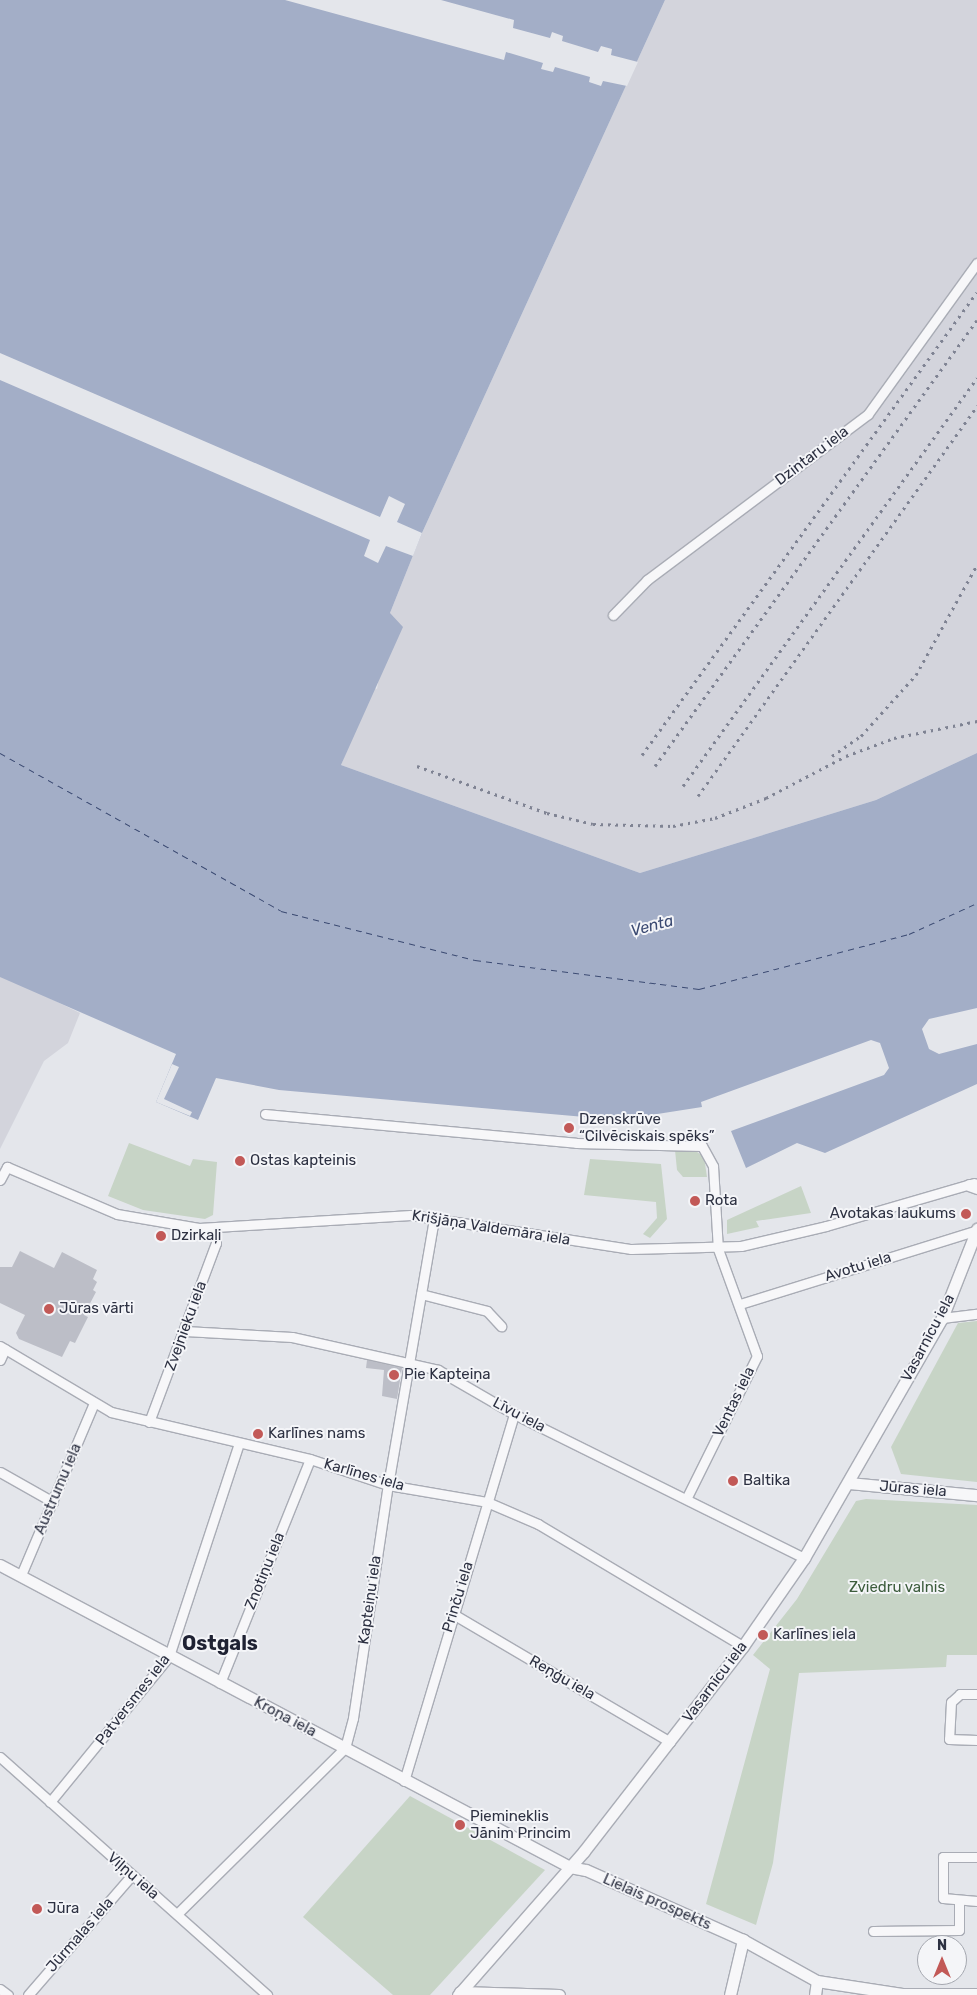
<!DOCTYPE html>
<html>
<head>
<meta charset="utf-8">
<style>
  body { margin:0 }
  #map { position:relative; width:977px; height:1995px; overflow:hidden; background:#e4e6eb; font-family:Rubik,sans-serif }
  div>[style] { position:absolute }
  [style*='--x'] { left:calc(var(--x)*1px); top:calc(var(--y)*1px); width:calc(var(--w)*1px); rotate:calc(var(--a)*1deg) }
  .built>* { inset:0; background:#d3d4dc }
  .green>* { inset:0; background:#c7d4c6 }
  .water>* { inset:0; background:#a3aec7 }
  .pier>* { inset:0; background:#e4e6eb }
  .ferry>* { height:1px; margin-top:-0.5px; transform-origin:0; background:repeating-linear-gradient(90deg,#3b4a72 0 6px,transparent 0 11px) }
  .building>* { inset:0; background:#bcbec7 }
  .roads { filter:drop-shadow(1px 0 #a9acb5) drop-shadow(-1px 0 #a9acb5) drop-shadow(0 1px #a9acb5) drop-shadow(0 -1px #a9acb5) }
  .minor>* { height:9px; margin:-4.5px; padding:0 4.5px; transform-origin:4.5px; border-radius:4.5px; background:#f7f7f9 }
  .tertiary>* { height:11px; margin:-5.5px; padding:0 5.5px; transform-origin:5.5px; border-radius:5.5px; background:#f7f7f9 }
  .rail>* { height:3px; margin-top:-1.5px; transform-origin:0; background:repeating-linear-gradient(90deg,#7f8393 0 2.5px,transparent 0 7.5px) }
  .dots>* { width:14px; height:14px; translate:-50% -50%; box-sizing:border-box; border:2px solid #f4f5f8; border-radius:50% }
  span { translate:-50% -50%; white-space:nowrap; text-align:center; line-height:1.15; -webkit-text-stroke:4px #f4f5f8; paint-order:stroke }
  .street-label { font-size:15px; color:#2d3142 }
  .poi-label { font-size:15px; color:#2d3142 }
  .left { translate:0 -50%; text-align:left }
  .right { translate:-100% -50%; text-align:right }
  .park-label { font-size:15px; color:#3c5c3c }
  .water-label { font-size:16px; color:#3b4a72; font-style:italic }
  .district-label { font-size:20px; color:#1f2233; font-weight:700 }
  .north { position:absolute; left:917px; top:1935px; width:50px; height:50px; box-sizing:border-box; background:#f4f5f8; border:1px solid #a4a7af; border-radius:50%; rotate:0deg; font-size:14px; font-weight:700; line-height:20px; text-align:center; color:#2d3142 }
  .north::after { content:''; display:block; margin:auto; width:18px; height:22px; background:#c25957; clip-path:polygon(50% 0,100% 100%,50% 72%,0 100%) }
</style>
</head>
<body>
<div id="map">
  <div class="built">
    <i style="clip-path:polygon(665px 0,977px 0,977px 753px,876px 800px,640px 873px,341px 765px,372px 687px,377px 689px,390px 613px,422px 533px)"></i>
    <i style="clip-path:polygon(0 974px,80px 1013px,68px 1043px,44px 1061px,0 1149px)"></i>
  </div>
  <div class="green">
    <i style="clip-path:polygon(129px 1143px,190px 1166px,193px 1159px,217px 1162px,213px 1215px,205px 1219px,143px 1210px,108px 1196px)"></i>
    <i style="clip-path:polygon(693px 1149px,704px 1157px,707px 1177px,683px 1177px,677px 1170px,675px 1150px)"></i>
    <i style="clip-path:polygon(590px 1159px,661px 1164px,667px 1219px,650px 1238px,643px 1234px,657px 1218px,656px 1202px,584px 1195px)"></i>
    <i style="clip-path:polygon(801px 1186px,811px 1213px,756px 1221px,759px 1227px,727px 1234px,727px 1220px)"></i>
    <i style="clip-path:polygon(977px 1321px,977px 1482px,901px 1474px,891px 1447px,958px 1323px)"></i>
    <i style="clip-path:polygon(866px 1499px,977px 1505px,977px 1655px,947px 1655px,946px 1667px,799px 1673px,773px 1863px,756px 1925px,706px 1904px,770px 1669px,753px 1655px,797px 1599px,856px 1501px)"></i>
    <i style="clip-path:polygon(410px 1796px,545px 1870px,430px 1995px,393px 1995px,303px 1917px)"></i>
  </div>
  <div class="water">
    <i style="clip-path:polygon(0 0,665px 0,422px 533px,390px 613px,403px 627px,341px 765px,640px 873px,876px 800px,977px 753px,977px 1008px,929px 1019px,922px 1029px,929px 1049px,939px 1054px,977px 1044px,977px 1084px,825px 1153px,797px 1143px,746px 1168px,731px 1131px,884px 1075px,889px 1068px,880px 1043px,871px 1040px,701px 1102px,702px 1107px,619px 1120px,279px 1090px,216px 1078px,198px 1120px,156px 1102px,176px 1054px,0 977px)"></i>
  </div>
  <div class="pier">
    <i style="clip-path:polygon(285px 0,441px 0,514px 20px,513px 28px,550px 38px,552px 32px,563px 36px,562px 41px,598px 52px,601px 46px,612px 49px,611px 55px,638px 62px,627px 86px,603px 81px,601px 86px,589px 82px,590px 77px,555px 67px,553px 72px,541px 69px,543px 63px,506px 52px,504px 60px)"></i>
    <i style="clip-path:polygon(0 353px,380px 517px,389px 496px,405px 504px,397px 522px,422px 533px,413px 556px,386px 546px,378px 563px,364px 556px,370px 540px,0 380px)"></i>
    <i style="clip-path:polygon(172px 1064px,179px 1067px,164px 1099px,192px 1112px,190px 1116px,156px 1102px)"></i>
  </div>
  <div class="ferry">
    <i style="--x:0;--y:753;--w:322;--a:29.3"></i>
    <i style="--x:281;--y:911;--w:200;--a:14.2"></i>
    <i style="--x:475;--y:960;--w:226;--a:7.4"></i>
    <i style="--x:699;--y:989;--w:217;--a:-14.7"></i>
    <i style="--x:909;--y:934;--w:75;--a:-24.5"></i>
  </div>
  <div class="building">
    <i style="clip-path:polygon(20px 1251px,54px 1268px,62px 1252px,97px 1270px,93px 1279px,97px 1282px,93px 1290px,96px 1292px,84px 1315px,88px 1317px,75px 1343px,70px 1341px,62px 1357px,19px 1339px,16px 1333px,25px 1315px,0 1303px,0 1267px,12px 1267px)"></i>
    <i style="clip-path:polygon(367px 1360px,402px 1368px,397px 1399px,382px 1396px,384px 1370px,366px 1368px)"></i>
  </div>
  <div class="roads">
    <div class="minor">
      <i style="--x:613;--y:615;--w:49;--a:-45.8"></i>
      <i style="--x:647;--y:580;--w:276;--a:-36.9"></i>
      <i style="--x:868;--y:414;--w:186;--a:-54.2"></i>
      <i style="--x:265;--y:1114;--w:312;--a:5.3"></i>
      <i style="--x:576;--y:1143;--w:126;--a:1.4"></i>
      <i style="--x:702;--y:1146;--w:23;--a:61"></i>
      <i style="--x:713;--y:1166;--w:83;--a:86.6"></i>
      <i style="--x:718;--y:1249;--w:114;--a:70"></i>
      <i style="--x:757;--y:1356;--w:157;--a:116.4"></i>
      <i style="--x:0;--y:1180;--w:15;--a:-62"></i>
      <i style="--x:7;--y:1167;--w:120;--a:23.1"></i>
      <i style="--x:117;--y:1214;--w:83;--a:9.7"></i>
      <i style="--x:199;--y:1228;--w:212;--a:-3.5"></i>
      <i style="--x:411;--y:1215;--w:223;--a:8.8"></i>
      <i style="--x:631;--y:1249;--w:110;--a:-1.6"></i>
      <i style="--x:741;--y:1246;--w:87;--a:-13.2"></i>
      <i style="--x:826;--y:1226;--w:154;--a:-16.2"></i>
      <i style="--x:421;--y:1294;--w:68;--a:14.4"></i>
      <i style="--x:487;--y:1311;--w:21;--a:47"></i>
      <i style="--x:740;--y:1304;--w:248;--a:-17.3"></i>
      <i style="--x:942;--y:1318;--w:35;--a:-7"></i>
      <i style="--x:185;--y:1331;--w:107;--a:3.2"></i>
      <i style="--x:292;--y:1337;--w:150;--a:12.7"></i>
      <i style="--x:438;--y:1370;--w:88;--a:30.1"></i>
      <i style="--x:514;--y:1414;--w:324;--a:26.4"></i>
      <i style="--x:0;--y:1346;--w:129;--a:30.7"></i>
      <i style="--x:111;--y:1412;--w:204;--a:13.3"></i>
      <i style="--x:310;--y:1459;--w:82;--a:18.4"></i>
      <i style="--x:388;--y:1485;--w:100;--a:9.7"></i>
      <i style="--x:487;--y:1502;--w:56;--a:23.3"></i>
      <i style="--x:538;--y:1524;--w:239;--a:30.8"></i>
      <i style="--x:0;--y:1360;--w:12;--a:-66"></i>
      <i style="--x:149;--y:1422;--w:191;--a:-69.5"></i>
      <i style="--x:216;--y:1243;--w:14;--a:-90"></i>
      <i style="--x:0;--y:1472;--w:61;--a:29.5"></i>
      <i style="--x:21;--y:1575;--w:187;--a:-67"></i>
      <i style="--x:453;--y:1614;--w:252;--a:30.5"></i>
      <i style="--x:220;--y:1683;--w:241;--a:-68.1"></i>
      <i style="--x:977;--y:1694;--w:17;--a:180"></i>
      <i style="--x:960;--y:1694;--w:12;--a:138"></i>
      <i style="--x:951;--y:1702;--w:37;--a:93"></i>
      <i style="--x:949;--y:1739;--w:28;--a:2"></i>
      <i style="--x:0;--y:1757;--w:358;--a:41.7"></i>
      <i style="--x:404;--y:1781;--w:383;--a:-73.3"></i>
      <i style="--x:50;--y:1802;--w:188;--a:-50.8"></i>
      <i style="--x:169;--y:1656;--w:224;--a:-71.8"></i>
      <i style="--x:977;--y:1857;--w:34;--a:180"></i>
      <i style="--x:943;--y:1857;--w:41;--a:90"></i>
      <i style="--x:943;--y:1898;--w:34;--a:5"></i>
      <i style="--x:177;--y:1914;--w:236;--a:-44.7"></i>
      <i style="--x:345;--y:1748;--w:31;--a:-75"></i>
      <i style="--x:353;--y:1718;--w:236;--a:-81.5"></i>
      <i style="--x:388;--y:1485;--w:271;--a:-80.2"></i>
      <i style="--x:873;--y:1931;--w:86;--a:-0.7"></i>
      <i style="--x:959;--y:1930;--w:29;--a:-90"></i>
      <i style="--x:0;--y:1989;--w:10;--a:37"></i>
      <i style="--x:28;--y:1995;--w:159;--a:-49.1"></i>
    </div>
    <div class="tertiary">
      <i style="--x:969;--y:1185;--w:9;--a:21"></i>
      <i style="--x:849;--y:1483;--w:129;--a:5.4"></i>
      <i style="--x:0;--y:1565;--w:645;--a:27.92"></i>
      <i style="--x:570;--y:1867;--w:16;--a:11"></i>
      <i style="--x:586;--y:1870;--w:172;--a:24"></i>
      <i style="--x:743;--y:1940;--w:85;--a:29"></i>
      <i style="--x:817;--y:1981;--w:86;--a:8.7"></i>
      <i style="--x:902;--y:1994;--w:75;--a:0"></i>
      <i style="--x:460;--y:1992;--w:99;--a:1.7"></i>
      <i style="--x:458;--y:1995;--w:191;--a:-48.8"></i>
      <i style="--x:584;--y:1851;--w:259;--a:-52.2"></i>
      <i style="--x:743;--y:1646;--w:107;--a:-55.3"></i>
      <i style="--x:804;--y:1558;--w:277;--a:-60.1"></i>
      <i style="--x:942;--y:1318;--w:96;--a:-68.5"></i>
      <i style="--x:730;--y:1995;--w:57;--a:-76.7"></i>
      <i style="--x:815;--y:1995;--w:14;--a:-82"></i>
    </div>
  </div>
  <div class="rail">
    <i style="--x:642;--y:755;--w:571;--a:-54.11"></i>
    <i style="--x:832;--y:756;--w:35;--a:-35"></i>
    <i style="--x:861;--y:736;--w:82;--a:-48"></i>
    <i style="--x:916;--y:675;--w:126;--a:-61"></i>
    <i style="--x:417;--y:766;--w:138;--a:19.9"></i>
    <i style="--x:547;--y:813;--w:47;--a:13.4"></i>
    <i style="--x:593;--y:824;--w:80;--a:1.4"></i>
    <i style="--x:673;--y:826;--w:43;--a:-10.8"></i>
    <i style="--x:715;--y:818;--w:55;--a:-21.4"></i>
    <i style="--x:766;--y:798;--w:90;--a:-27.7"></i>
    <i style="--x:846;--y:756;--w:51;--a:-20.6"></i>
    <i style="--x:894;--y:738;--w:85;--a:-11.6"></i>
    <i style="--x:655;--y:766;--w:550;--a:-54.17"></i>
    <i style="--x:683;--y:786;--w:503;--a:-54.22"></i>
    <i style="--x:698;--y:796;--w:480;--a:-54.4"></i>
  </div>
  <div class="dots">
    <i style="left:569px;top:1128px;background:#c25957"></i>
    <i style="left:240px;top:1161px;background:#c25957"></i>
    <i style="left:695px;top:1201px;background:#c25957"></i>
    <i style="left:966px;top:1214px;background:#c25957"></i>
    <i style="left:161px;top:1236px;background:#c25957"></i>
    <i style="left:49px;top:1309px;background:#c25957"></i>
    <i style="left:394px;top:1375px;background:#c25957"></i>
    <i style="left:258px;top:1434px;background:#c25957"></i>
    <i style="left:733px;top:1481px;background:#c25957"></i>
    <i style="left:763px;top:1635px;background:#c25957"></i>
    <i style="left:460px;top:1825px;background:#c25957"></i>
    <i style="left:37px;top:1909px;background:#c25957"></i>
  </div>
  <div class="street-label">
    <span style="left:812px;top:456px;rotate:-37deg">Dzintaru iela</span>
    <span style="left:491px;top:1228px;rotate:9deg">Krišjāņa Valdemāra iela</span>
    <span style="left:858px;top:1267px;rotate:-17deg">Avotu iela</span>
    <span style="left:186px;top:1326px;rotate:-70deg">Zvejnieku iela</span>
    <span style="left:928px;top:1338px;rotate:-62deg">Vasarnīcu iela</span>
    <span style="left:734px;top:1402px;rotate:-64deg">Ventas iela</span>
    <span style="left:519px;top:1415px;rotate:28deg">Līvu iela</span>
    <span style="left:364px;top:1475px;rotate:16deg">Karlīnes iela</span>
    <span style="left:58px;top:1489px;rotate:-67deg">Austrumu iela</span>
    <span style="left:913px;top:1489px;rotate:5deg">Jūras iela</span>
    <span style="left:265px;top:1571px;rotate:-68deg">Znotiņu iela</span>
    <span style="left:458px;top:1597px;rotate:-73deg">Prinču iela</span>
    <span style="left:370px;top:1600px;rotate:-82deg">Kapteiņu iela</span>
    <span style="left:562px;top:1678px;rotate:30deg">Reņģu iela</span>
    <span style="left:715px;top:1682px;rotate:-53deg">Vasarnīcu iela</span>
    <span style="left:133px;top:1700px;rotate:-52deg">Patversmes iela</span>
    <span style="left:285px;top:1717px;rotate:28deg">Kroņa iela</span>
    <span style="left:133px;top:1876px;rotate:41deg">Viļņu iela</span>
    <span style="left:657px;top:1902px;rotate:24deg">Lielais prospekts</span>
    <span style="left:80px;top:1935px;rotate:-49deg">Jūrmalas iela</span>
  </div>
  <div class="poi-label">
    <span class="left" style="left:579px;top:1128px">Dzenskrūve<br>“Cilvēciskais spēks”</span>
    <span class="left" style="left:250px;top:1161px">Ostas kapteinis</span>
    <span class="left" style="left:705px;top:1201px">Rota</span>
    <span class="right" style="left:956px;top:1214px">Avotakas laukums</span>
    <span class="left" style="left:171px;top:1236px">Dzirkaļi</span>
    <span class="left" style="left:59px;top:1309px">Jūras vārti</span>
    <span class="left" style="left:404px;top:1375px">Pie Kapteiņa</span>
    <span class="left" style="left:268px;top:1434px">Karlīnes nams</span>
    <span class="left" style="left:743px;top:1481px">Baltika</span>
    <span class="left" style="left:773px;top:1635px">Karlīnes iela</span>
    <span class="left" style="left:470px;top:1825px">Piemineklis<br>Jānim Princim</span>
    <span class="left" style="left:47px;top:1909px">Jūra</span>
  </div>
  <div class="park-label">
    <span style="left:897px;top:1588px">Zviedru valnis</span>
  </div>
  <div class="water-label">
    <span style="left:652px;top:926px;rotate:-15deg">Venta</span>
  </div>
  <div class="district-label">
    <span style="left:220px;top:1643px">Ostgals</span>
  </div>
  <div class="north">N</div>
</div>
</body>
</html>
